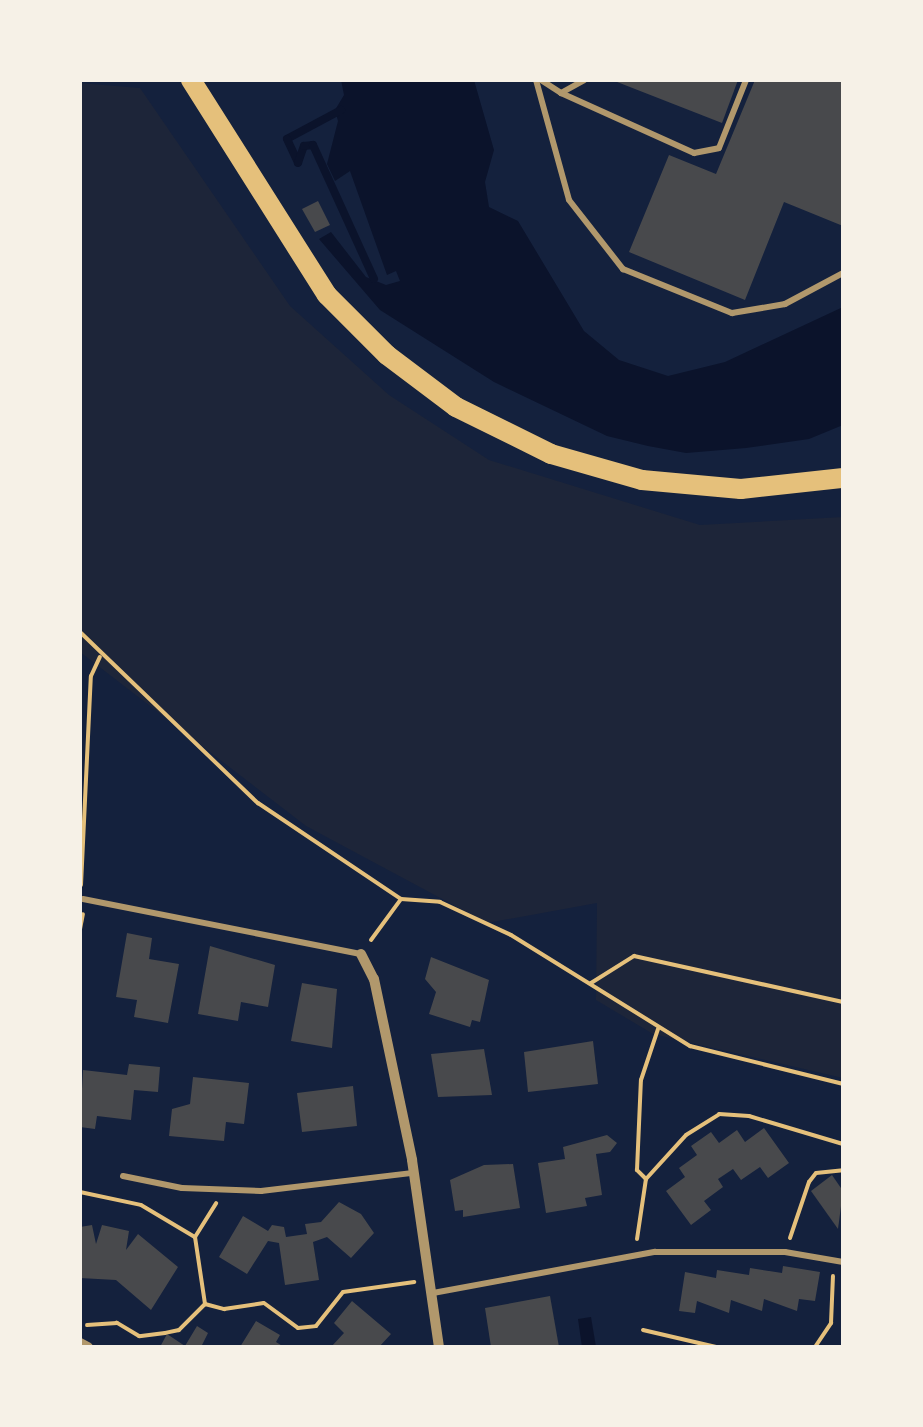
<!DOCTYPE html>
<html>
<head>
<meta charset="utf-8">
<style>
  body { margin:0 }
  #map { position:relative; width:923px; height:1427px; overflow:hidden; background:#14213d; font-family:Figtree,sans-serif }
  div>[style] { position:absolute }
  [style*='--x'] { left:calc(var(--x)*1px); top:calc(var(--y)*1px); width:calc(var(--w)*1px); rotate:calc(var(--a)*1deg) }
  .green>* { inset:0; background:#1d2539 }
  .water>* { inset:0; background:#0b132b }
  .stream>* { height:8px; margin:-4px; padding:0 4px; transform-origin:4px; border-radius:4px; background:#0b132b }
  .building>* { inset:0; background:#48494c }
  .path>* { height:4px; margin:-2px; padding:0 2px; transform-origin:2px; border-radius:2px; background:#e5c07b }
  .service>* { height:6px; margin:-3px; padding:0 3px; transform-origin:3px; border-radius:3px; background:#b1986c }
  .minor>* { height:10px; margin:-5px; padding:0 5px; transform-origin:5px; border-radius:5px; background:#b1986c }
  .primary>* { height:20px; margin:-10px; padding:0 10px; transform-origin:10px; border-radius:10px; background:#e5c07b }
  span { translate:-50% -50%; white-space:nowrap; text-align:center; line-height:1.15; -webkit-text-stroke:8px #f6f1e7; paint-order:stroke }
  .frame { position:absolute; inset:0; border:82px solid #f6f1e7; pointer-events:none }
</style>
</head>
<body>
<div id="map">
  <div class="green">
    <i style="clip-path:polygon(80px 83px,140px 88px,290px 306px,389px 395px,489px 460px,700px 525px,843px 517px,843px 1078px,653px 1034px,596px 1000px,597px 903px,487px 923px,306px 826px,80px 652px)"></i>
  </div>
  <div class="water">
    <i style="clip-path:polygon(341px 80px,474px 80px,494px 150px,485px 182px,489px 207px,518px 221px,584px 331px,619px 360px,668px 376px,725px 362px,843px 307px,843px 425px,809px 439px,746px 448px,686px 453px,648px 446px,607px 436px,494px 382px,380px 310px,319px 239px,331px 232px,366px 277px,386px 285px,400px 281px,396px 271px,387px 275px,350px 171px,335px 181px,327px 164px,338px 121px,335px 110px,344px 95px)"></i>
    <i style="clip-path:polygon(591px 1317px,596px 1347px,582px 1347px,578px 1319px)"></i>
  </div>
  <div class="stream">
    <i style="--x:341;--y:110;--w:61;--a:151.8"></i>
    <i style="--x:287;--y:139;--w:26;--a:65"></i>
    <i style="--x:298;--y:163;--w:18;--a:-71"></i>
    <i style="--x:304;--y:146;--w:9;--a:-6"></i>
    <i style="--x:313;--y:145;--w:147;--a:65.5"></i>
  </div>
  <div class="building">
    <i style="clip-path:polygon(612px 80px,738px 80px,722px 123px)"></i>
    <i style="clip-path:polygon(755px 80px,843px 80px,843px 226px,784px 202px,745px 300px,629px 252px,669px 155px,716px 174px)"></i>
    <i style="clip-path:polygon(318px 201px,330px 225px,315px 232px,302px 209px)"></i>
    <i style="clip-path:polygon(127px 933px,152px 938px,149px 959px,179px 964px,168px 1023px,134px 1017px,137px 1000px,116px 997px)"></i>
    <i style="clip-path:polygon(210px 946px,275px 965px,268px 1007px,241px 1002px,238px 1021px,198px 1014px)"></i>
    <i style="clip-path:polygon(431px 957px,489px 980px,480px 1022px,472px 1020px,470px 1027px,429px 1014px,436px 992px,425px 979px)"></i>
    <i style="clip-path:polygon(302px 983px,337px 989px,332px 1048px,291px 1041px)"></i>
    <i style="clip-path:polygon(593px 1041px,598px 1084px,528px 1092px,524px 1052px)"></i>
    <i style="clip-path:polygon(484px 1049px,492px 1095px,438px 1097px,431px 1054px)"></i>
    <i style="clip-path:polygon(129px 1064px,160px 1067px,158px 1092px,134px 1090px,131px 1120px,97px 1116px,95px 1129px,80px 1127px,83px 1070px,127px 1075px)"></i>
    <i style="clip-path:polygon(193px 1077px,249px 1083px,244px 1124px,226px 1122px,224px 1141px,169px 1136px,172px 1109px,190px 1104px)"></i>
    <i style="clip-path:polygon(353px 1086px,357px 1126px,302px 1132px,297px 1093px)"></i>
    <i style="clip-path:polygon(764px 1128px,789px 1163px,768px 1178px,760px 1167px,741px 1180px,733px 1169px,718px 1179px,723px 1187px,704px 1201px,711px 1210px,691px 1225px,666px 1191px,685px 1177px,679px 1168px,697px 1155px,691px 1146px,711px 1132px,719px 1143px,737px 1130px,745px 1142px)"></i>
    <i style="clip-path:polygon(607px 1135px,617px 1143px,610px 1152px,596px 1154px,602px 1195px,585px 1198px,587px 1206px,546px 1213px,538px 1163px,565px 1159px,563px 1147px)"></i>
    <i style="clip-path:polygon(513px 1164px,520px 1208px,463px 1217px,463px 1210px,455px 1211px,450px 1180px,484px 1165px)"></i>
    <i style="clip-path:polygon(832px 1175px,843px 1191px,838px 1229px,811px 1191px)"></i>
    <i style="clip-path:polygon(339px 1202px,361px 1214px,374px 1233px,351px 1258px,327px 1237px,313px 1242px,319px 1280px,285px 1285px,279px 1243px,268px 1241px,247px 1274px,219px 1257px,243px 1216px,268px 1231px,272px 1225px,284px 1227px,286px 1237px,307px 1234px,305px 1224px,321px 1222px)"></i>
    <i style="clip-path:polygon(92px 1225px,96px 1244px,102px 1225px,129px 1231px,126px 1250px,138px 1234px,178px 1267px,151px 1310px,116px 1280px,80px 1278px,80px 1227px)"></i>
    <i style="clip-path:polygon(783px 1266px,820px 1272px,815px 1301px,799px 1299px,797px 1311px,764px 1299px,762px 1311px,731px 1300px,729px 1313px,697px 1301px,695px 1313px,679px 1311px,685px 1272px,716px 1278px,717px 1270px,749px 1275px,750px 1268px,782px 1273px)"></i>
    <i style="clip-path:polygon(550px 1296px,559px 1347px,491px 1347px,485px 1308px)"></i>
    <i style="clip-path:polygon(352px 1301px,391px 1334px,379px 1347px,331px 1347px,344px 1333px,334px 1323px)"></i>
    <i style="clip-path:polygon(256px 1321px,280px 1335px,276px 1342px,284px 1347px,240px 1347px)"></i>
    <i style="clip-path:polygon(197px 1326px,208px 1333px,201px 1347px,160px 1347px,167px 1334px,185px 1346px)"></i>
  </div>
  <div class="path">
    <i style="--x:80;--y:632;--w:247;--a:43.9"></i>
    <i style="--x:258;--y:803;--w:172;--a:33.9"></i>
    <i style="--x:401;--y:899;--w:39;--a:4"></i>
    <i style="--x:440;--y:902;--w:78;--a:24.9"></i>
    <i style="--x:511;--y:935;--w:211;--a:31.8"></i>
    <i style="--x:690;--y:1046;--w:158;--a:13.9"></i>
    <i style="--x:81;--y:885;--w:209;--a:-87.3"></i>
    <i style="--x:91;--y:676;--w:21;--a:-65"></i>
    <i style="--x:80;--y:929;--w:15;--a:-79"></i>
    <i style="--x:371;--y:940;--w:51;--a:-53.8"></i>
    <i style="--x:591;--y:983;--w:51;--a:-32.1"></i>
    <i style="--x:634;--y:956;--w:214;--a:12.4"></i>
    <i style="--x:646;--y:1179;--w:59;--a:-47.7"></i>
    <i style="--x:686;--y:1135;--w:39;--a:-32"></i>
    <i style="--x:719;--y:1114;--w:30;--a:4"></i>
    <i style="--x:749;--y:1116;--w:98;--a:16.6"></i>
    <i style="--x:80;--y:1192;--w:62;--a:12"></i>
    <i style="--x:141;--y:1205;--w:63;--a:30.7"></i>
    <i style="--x:195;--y:1237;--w:68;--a:81.5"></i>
    <i style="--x:205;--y:1304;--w:37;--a:135"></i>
    <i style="--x:179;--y:1330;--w:14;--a:168"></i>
    <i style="--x:165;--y:1333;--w:26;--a:173"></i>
    <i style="--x:139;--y:1336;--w:26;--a:-149"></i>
    <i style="--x:117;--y:1323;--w:30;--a:176"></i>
    <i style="--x:195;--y:1237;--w:40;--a:-58"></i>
    <i style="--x:790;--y:1238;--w:59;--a:-71.3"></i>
    <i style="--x:809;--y:1182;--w:11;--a:-52"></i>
    <i style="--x:816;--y:1173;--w:27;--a:-6"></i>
    <i style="--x:637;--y:1239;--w:61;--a:-81.5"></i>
    <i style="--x:646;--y:1179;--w:13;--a:-135"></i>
    <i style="--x:637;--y:1170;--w:90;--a:-87.5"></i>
    <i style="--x:641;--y:1080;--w:54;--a:-71.6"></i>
    <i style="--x:205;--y:1304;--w:20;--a:15"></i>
    <i style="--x:224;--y:1309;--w:40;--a:-8.5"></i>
    <i style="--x:264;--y:1303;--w:42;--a:36.3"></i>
    <i style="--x:298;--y:1328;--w:18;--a:-6"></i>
    <i style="--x:316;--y:1326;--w:43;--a:-51.5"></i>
    <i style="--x:343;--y:1292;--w:72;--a:-8"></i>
    <i style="--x:643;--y:1330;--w:75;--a:13.1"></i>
    <i style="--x:815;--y:1347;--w:29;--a:-56"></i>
    <i style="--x:831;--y:1323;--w:47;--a:-87.6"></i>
  </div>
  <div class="service">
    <i style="--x:536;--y:80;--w:124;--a:74.6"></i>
    <i style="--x:569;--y:200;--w:88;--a:52"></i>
    <i style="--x:623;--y:269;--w:118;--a:22"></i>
    <i style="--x:732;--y:313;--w:54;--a:-9.6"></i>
    <i style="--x:785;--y:304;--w:66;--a:-28.1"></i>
    <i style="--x:541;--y:80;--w:24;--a:33"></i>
    <i style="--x:561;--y:93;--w:26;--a:-29"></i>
    <i style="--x:561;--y:93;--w:146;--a:24.3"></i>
    <i style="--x:694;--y:153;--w:25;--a:-11"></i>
    <i style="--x:719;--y:148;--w:73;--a:-68.3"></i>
    <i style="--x:83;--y:899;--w:283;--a:11.2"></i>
    <i style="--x:123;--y:1176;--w:60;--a:11.5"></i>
    <i style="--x:182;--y:1188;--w:79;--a:2.2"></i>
    <i style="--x:261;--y:1191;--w:153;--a:-6.8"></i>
    <i style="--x:433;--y:1293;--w:226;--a:-10.5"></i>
    <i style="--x:655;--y:1252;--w:130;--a:0"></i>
    <i style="--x:785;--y:1252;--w:59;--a:9.8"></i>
  </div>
  <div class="minor">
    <i style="--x:361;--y:954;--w:28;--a:63"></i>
    <i style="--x:374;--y:979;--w:185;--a:78.1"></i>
    <i style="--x:412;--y:1160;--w:189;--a:81.8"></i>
    <i style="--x:80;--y:1343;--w:9;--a:27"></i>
  </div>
  <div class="primary">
    <i style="--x:191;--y:80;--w:254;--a:57.7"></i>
    <i style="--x:327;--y:295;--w:85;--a:45"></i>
    <i style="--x:387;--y:355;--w:86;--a:37"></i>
    <i style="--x:456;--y:407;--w:106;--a:26.3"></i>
    <i style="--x:551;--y:454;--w:95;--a:15.9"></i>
    <i style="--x:642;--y:480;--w:99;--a:5.2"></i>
    <i style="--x:741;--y:489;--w:103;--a:-6.2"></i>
  </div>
  <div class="frame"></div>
</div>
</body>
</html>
